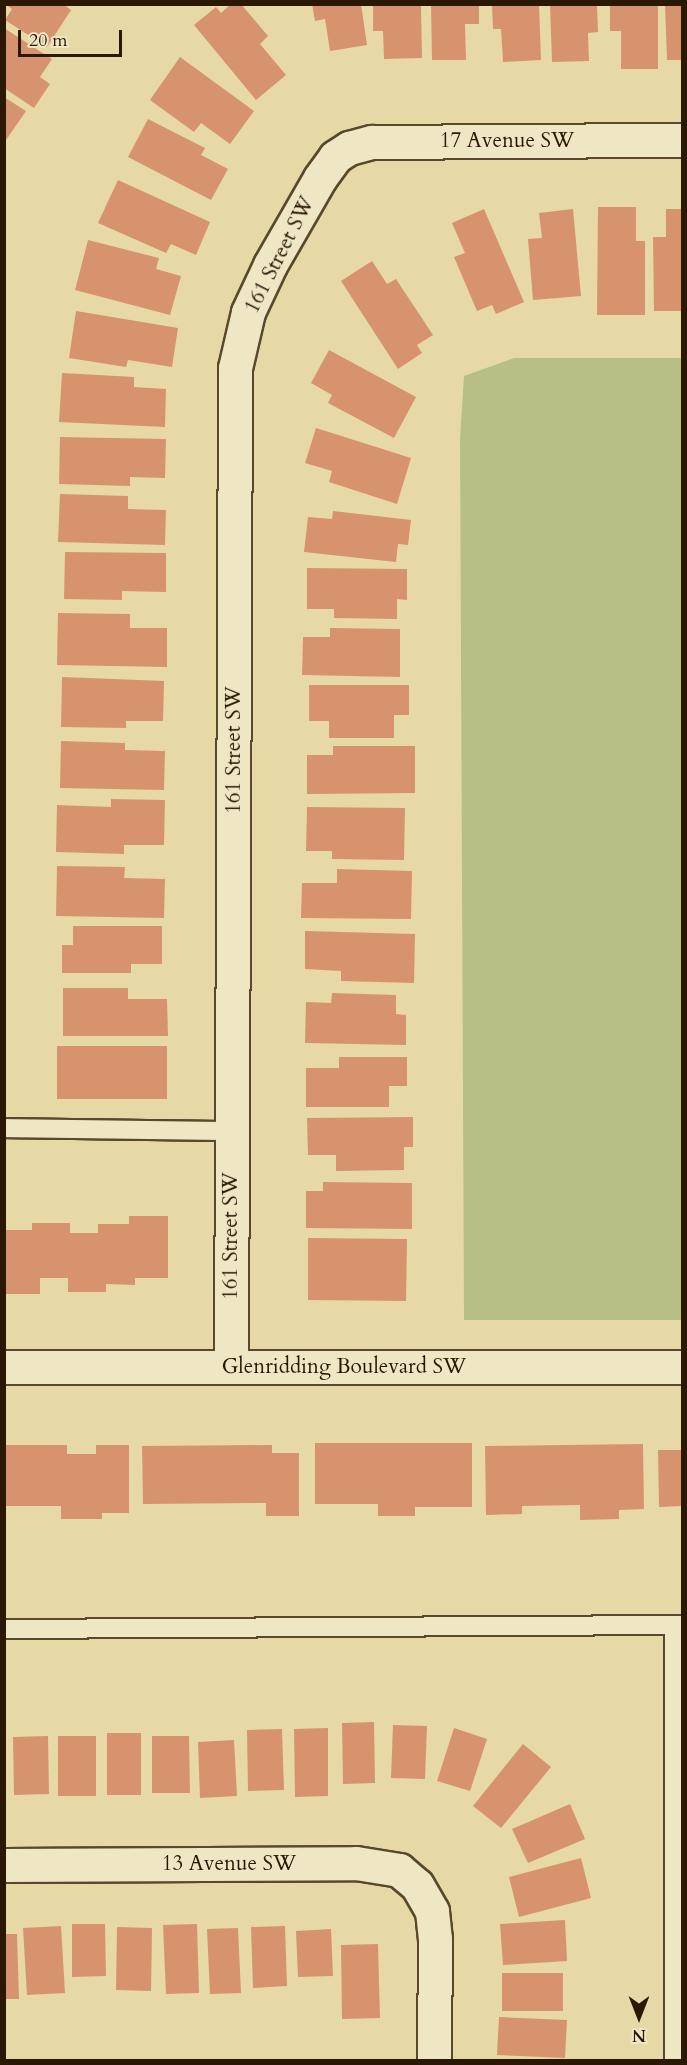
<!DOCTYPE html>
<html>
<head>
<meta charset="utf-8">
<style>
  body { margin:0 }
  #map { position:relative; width:687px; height:2065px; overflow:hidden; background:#e7d9a5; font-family:Cardo,serif }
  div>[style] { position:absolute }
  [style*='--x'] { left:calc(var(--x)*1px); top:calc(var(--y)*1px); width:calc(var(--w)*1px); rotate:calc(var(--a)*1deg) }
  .green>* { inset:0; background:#b7bf85 }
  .building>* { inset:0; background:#d7936e }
  .roads { filter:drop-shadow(2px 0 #59482d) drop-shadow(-2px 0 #59482d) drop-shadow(0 2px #59482d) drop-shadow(0 -2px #59482d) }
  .service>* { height:18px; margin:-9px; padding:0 9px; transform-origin:9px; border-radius:9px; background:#efe6c4 }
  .minor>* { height:33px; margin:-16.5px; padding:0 16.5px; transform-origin:16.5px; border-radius:16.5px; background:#efe6c4 }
  .tertiary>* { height:33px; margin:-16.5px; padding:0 16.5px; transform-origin:16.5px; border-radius:16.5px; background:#efe6c4 }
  span { translate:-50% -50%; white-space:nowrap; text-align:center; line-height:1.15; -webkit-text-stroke:5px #efe6c4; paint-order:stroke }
  .street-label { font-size:21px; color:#2a1805 }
  .frame { position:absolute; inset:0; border:6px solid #2a1805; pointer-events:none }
  .north { position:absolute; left:609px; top:1987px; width:60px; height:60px; -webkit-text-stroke:4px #efe6c4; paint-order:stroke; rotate:180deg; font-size:16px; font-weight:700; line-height:24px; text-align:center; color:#2a1805 }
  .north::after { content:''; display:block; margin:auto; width:21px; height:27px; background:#2a1805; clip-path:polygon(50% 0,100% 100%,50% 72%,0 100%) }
  .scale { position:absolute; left:18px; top:30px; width:104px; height:27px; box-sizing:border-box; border:3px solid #2a1805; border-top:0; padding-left:8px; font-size:18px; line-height:21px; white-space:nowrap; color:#2a1805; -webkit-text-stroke:4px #efe6c4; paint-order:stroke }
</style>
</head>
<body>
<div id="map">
  <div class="green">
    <i style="clip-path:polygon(514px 358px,682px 358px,682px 1320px,464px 1320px,460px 439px,464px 376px)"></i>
  </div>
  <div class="building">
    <i style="clip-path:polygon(5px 4px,63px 4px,71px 10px,47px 47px,5px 20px,12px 9px)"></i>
    <i style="clip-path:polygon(231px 4px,241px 4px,268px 36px,260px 44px,286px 75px,256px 100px,194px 25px,216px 7px,221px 13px)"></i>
    <i style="clip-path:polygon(312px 4px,361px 4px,367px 45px,330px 51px,325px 19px,315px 21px)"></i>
    <i style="clip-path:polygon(373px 4px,421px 4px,422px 58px,384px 59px,383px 31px,373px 31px)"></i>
    <i style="clip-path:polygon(431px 4px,479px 4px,479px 24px,465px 24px,466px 60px,432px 60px)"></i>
    <i style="clip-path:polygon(492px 4px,539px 4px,541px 60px,503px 62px,501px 29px,493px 29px)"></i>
    <i style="clip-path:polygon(550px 4px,597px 4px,598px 32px,588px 33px,589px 61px,552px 62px)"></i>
    <i style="clip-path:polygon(610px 4px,658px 4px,658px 69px,621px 69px,621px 31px,610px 31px)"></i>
    <i style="clip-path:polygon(665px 4px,682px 4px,682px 60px,667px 60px)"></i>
    <i style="clip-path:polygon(4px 28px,52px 59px,40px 77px,50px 84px,34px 108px,4px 88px)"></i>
    <i style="clip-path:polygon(180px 57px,254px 111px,230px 144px,201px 123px,194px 132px,150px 100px)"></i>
    <i style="clip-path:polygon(4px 97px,26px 111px,4px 143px)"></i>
    <i style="clip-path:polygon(148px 119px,205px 148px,201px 155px,228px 169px,211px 200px,128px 157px)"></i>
    <i style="clip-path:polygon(118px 180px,210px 222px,196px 255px,171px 244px,166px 253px,98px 223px)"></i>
    <i style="clip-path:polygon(598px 207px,636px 207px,636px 241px,645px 241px,645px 315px,597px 315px)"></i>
    <i style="clip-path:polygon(484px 209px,524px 302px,496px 314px,492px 305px,477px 311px,454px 257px,465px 253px,452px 223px)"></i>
    <i style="clip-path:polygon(573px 209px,581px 296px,533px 300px,528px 239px,542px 238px,539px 213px)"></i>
    <i style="clip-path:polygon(666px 209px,682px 209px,682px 311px,654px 311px,653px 237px,666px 237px)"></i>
    <i style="clip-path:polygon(88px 240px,159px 258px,156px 269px,181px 276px,170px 315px,75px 290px)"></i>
    <i style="clip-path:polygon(372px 261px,387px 284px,396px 279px,433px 335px,417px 345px,422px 353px,398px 369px,341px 281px)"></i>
    <i style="clip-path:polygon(76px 311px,178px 328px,172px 367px,128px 360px,126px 367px,69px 358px)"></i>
    <i style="clip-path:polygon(329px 350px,416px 397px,394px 438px,328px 403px,332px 395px,311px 383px)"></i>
    <i style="clip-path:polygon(62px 373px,134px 377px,134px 387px,166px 389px,165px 427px,59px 422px)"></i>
    <i style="clip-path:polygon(316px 428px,411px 458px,397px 504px,329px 482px,332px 471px,305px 463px)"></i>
    <i style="clip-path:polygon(60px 437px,166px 439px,165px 478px,130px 477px,130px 486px,59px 484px)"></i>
    <i style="clip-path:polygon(60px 494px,128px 496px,128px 509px,166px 510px,165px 545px,58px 542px)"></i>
    <i style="clip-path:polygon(333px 511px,411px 520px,408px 545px,398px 544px,396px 562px,304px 552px,308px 517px,332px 519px)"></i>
    <i style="clip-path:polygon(65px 552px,166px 553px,166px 592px,122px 591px,122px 600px,64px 599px)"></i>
    <i style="clip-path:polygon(307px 568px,407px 569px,407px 600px,397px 599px,397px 619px,334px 618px,334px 609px,307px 609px)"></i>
    <i style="clip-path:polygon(58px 613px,130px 614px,130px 628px,167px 628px,167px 667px,57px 665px)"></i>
    <i style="clip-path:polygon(330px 628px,400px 629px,400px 677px,302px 675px,303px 637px,330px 637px)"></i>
    <i style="clip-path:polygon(62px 677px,164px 681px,163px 721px,126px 721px,126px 728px,61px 727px)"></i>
    <i style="clip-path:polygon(309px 685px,409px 685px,409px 715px,394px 715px,394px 738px,329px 738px,329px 721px,309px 721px)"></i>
    <i style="clip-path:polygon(61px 741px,125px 743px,125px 750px,165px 751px,164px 790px,60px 788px)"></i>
    <i style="clip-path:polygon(333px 746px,415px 746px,415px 793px,307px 794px,307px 755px,333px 755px)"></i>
    <i style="clip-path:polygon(111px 799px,165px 800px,164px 845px,124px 845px,124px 854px,56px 852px,57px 805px,111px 807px)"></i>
    <i style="clip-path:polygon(307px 807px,405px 808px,404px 860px,332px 859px,332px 851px,306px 851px)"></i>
    <i style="clip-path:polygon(57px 866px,125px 867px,124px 878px,165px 879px,164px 918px,56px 916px)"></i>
    <i style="clip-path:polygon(337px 869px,412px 871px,411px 919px,301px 918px,302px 883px,337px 883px)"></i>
    <i style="clip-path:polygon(73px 926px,162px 926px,162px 964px,131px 964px,131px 973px,62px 973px,62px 945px,73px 945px)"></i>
    <i style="clip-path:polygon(305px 931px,415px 934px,414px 983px,341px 981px,341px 971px,305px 969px)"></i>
    <i style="clip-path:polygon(63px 988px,128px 988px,128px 999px,167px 999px,168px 1036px,63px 1036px)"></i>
    <i style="clip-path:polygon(332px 993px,396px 995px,396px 1014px,406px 1015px,406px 1045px,305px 1043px,306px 1002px,331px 1003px)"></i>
    <i style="clip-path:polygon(57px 1046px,167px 1046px,167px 1099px,57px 1099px)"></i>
    <i style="clip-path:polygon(339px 1057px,407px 1057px,407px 1086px,389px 1086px,389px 1107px,306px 1107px,306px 1068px,339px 1068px)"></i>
    <i style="clip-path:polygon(413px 1117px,413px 1147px,404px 1147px,404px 1170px,336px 1171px,336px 1155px,308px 1155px,307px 1118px)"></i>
    <i style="clip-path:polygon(323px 1182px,412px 1183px,412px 1229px,306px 1228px,306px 1191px,323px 1191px)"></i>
    <i style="clip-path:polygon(129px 1216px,168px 1216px,168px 1278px,135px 1278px,135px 1285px,106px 1284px,106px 1292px,68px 1292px,68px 1278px,40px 1278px,40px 1294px,4px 1294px,4px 1230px,32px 1230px,32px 1223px,70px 1223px,70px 1233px,98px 1233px,98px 1224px,129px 1224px)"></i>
    <i style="clip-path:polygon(308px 1238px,407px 1239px,406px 1301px,308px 1300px)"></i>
    <i style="clip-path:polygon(315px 1443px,472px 1443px,472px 1507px,415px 1507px,415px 1516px,378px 1516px,378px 1504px,315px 1504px)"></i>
    <i style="clip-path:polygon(643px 1444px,644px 1509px,619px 1510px,619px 1519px,580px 1520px,580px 1505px,522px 1506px,522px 1514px,486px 1515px,485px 1446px)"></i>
    <i style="clip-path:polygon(4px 1445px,67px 1445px,67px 1454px,96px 1454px,96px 1445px,129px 1445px,129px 1513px,102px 1513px,102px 1519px,61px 1519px,61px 1506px,4px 1506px)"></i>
    <i style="clip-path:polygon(272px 1445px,272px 1453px,299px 1453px,299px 1516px,266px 1516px,266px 1503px,143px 1504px,142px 1446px)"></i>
    <i style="clip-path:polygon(658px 1450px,682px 1450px,682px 1506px,659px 1507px)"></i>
    <i style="clip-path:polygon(374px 1722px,375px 1783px,343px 1784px,342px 1723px)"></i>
    <i style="clip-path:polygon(393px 1725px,427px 1726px,425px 1779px,391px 1778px)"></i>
    <i style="clip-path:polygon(328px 1728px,328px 1796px,295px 1797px,294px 1729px)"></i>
    <i style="clip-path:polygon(454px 1728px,487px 1739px,470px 1791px,437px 1781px)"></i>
    <i style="clip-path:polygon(282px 1729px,284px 1790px,248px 1791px,247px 1730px)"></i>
    <i style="clip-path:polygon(107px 1733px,141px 1733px,141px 1795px,107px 1795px)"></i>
    <i style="clip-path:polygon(48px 1736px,49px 1794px,14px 1795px,13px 1737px)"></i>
    <i style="clip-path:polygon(58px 1736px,96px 1736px,96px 1796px,58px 1796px)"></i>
    <i style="clip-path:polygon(152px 1736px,189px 1736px,190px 1793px,152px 1793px)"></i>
    <i style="clip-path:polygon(234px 1740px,237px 1796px,200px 1798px,198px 1742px)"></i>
    <i style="clip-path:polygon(523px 1744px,551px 1767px,501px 1828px,473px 1806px)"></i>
    <i style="clip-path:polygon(570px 1804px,585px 1839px,528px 1863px,512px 1829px)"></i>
    <i style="clip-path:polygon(581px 1858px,591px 1898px,519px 1917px,509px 1877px)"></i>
    <i style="clip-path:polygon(565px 1920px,567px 1961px,503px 1965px,500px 1924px)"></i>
    <i style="clip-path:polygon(72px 1924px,105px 1924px,106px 1976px,72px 1977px)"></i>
    <i style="clip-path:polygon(197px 1924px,199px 1993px,166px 1994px,163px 1925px)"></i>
    <i style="clip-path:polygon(61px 1926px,65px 1993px,27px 1995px,23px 1928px)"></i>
    <i style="clip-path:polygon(285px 1926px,287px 1986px,253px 1988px,251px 1927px)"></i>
    <i style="clip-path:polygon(117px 1927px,152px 1928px,151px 1991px,116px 1990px)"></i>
    <i style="clip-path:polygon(238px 1928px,241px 1993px,210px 1994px,207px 1929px)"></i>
    <i style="clip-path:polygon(331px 1929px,333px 1976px,298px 1977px,296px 1931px)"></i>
    <i style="clip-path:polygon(4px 1934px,17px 1934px,19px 1999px,4px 1999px)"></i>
    <i style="clip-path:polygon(378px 1944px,380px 2018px,342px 2019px,341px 1945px)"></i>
    <i style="clip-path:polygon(502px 1973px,563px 1973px,563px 2011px,502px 2011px)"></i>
    <i style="clip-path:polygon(499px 2017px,567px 2020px,565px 2058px,497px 2055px)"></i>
  </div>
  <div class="roads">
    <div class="service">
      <i style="--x:4;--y:1128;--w:228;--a:0.8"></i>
      <i style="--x:4;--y:1629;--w:678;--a:-0.34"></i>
      <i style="--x:674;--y:2060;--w:435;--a:-90"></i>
    </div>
    <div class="minor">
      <i style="--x:231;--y:1366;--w:998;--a:-89.77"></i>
      <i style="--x:235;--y:368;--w:57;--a:-76.9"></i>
      <i style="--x:248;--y:312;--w:52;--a:-64.9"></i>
      <i style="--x:270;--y:265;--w:100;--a:-60.1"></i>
      <i style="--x:320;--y:178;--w:26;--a:-54"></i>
      <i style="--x:335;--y:157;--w:17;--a:-33"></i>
      <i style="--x:349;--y:148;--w:24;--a:-15"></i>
      <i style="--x:372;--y:142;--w:310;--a:-0.4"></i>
      <i style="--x:4;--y:1865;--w:352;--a:-0.3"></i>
      <i style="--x:356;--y:1863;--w:44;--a:9.2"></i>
      <i style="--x:399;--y:1870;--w:23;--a:40"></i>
      <i style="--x:417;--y:1885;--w:30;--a:60"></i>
      <i style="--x:432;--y:1911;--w:28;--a:84"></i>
      <i style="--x:435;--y:1939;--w:121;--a:90.5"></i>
    </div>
    <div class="tertiary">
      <i style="--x:4;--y:1367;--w:678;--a:0"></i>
    </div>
  </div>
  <div class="street-label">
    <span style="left:507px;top:141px">17 Avenue SW</span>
    <span style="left:280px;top:255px;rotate:-63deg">161 Street SW</span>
    <span style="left:234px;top:750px;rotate:-90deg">161 Street SW</span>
    <span style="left:231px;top:1236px;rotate:-90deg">161 Street SW</span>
    <span style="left:344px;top:1367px">Glenridding Boulevard SW</span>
    <span style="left:229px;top:1864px">13 Avenue SW</span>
  </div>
  <div class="frame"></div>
  <div class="north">N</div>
  <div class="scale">20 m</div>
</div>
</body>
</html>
